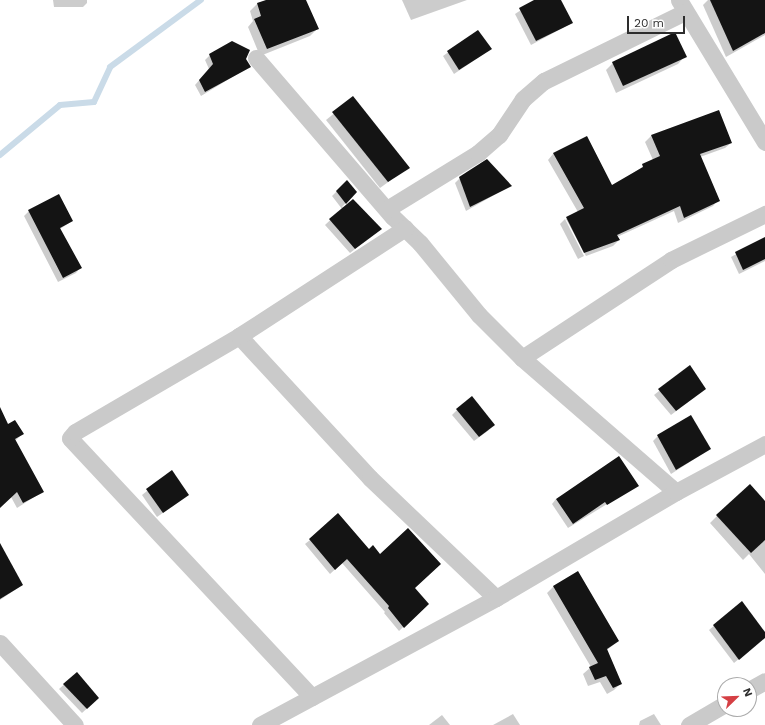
<!DOCTYPE html>
<html>
<head>
<meta charset="utf-8">
<style>
  body { margin:0 }
  #map { position:relative; width:765px; height:725px; overflow:hidden; background:#fff; font-family:"Work Sans",sans-serif }
  div>[style] { position:absolute }
  [style*='--x'] { left:calc(var(--x)*1px); top:calc(var(--y)*1px); width:calc(var(--w)*1px); rotate:calc(var(--a)*1deg) }
  .shadow>* { inset:0; background:#0003 }
  .stream>* { height:6px; margin:-3px; padding:0 3px; transform-origin:3px; border-radius:3px; background:#cadbe8 }
  .building>* { inset:0; background:#141414 }
  .minor>* { height:17px; margin:-8.5px; padding:0 8.5px; transform-origin:8.5px; border-radius:8.5px; background:#cacaca }
  span { translate:-50% -50%; white-space:nowrap; text-align:center; line-height:1.15; -webkit-text-stroke:4px #fff; paint-order:stroke }
  .north { position:absolute; left:717px; top:677px; width:40px; height:40px; box-sizing:border-box; background:#fff; border:1px solid #ababab; border-radius:50%; rotate:67deg; font-size:11px; font-weight:700; line-height:16px; text-align:center; color:#2d2d2d }
  .north::after { content:''; display:block; margin:auto; width:14px; height:18px; background:#d53f44; clip-path:polygon(50% 0,100% 100%,50% 72%,0 100%) }
  .scale { position:absolute; left:627px; top:16px; width:58px; height:18px; box-sizing:border-box; border:2px solid #2d2d2d; border-top:0; padding-left:5px; font-size:12px; line-height:14px; white-space:nowrap; color:#2d2d2d; -webkit-text-stroke:3px #fff; paint-order:stroke }
</style>
</head>
<body>
<div id="map">
  <div class="shadow">
    <i style="clip-path:polygon(53px 0,87px 0,87px 3px,83px 7px,54px 7px)"></i>
    <i style="clip-path:polygon(268px 0,305px 0,317px 29px,310px 36px,260px 56px,248px 27px,253px 21px,250px 11px,257px 4px)"></i>
    <i style="clip-path:polygon(402px 0,467px 0,411px 20px)"></i>
    <i style="clip-path:polygon(536px 0,560px 0,572px 23px,531px 45px,515px 14px)"></i>
    <i style="clip-path:polygon(708px 0,765px 0,765px 35px,726px 57px,703px 5px)"></i>
    <i style="clip-path:polygon(478px 31px,491px 49px,454px 74px,443px 56px)"></i>
    <i style="clip-path:polygon(210px 55px,245px 60px,249px 67px,201px 96px,195px 85px,209px 69px,205px 60px)"></i>
    <i style="clip-path:polygon(685px 56px,678px 64px,616px 93px,606px 70px,613px 63px)"></i>
    <i style="clip-path:polygon(353px 98px,409px 167px,380px 188px,326px 120px)"></i>
    <i style="clip-path:polygon(718px 111px,731px 143px,725px 148px,700px 157px,718px 200px,713px 206px,678px 223px,674px 211px,617px 237px,619px 240px,613px 246px,586px 256px,566px 219px,578px 212px,548px 160px,553px 154px,587px 137px,612px 187px,653px 160px,645px 142px,651px 136px)"></i>
    <i style="clip-path:polygon(460px 178px,510px 186px,466px 211px,455px 183px)"></i>
    <i style="clip-path:polygon(347px 181px,356px 192px,342px 207px,380px 229px,350px 253px,325px 225px,342px 209px,332px 196px)"></i>
    <i style="clip-path:polygon(29px 211px,72px 221px,60px 229px,80px 268px,76px 273px,58px 282px,24px 216px)"></i>
    <i style="clip-path:polygon(565px 219px,584px 256px,578px 259px,560px 224px)"></i>
    <i style="clip-path:polygon(765px 238px,765px 261px,739px 274px,731px 257px)"></i>
    <i style="clip-path:polygon(689px 367px,705px 389px,671px 415px,654px 395px)"></i>
    <i style="clip-path:polygon(457px 410px,489px 430px,474px 441px,452px 415px)"></i>
    <i style="clip-path:polygon(0 419px,22px 434px,15px 441px,42px 492px,17px 508px,11px 497px,0 507px)"></i>
    <i style="clip-path:polygon(658px 436px,710px 449px,671px 474px,653px 441px)"></i>
    <i style="clip-path:polygon(172px 471px,183px 499px,157px 517px,142px 495px)"></i>
    <i style="clip-path:polygon(638px 485px,568px 528px,552px 504px,556px 499px)"></i>
    <i style="clip-path:polygon(765px 503px,765px 574px,749px 554px,743px 560px,710px 523px,717px 516px)"></i>
    <i style="clip-path:polygon(310px 540px,368px 551px,414px 588px,427px 604px,399px 631px,384px 613px,385px 612px,342px 563px,330px 574px,305px 544px)"></i>
    <i style="clip-path:polygon(0 566px,22px 585px,0 600px)"></i>
    <i style="clip-path:polygon(554px 586px,618px 641px,607px 650px,621px 683px,614px 690px,607px 694px,600px 682px,588px 686px,583px 674px,591px 667px,547px 593px)"></i>
    <i style="clip-path:polygon(742px 602px,765px 637px,734px 663px,709px 630px)"></i>
    <i style="clip-path:polygon(77px 673px,93px 703px,82px 713px,59px 689px)"></i>
    <i style="clip-path:polygon(513px 714px,520px 725px,493px 725px)"></i>
    <i style="clip-path:polygon(654px 714px,661px 725px,639px 725px,640px 721px)"></i>
    <i style="clip-path:polygon(442px 715px,450px 725px,429px 725px)"></i>
  </div>
  <div class="stream">
    <i style="--x:0;--y:155;--w:78;--a:-39.8"></i>
    <i style="--x:60;--y:105;--w:34;--a:-5"></i>
    <i style="--x:94;--y:102;--w:38;--a:-65"></i>
    <i style="--x:110;--y:67;--w:113;--a:-36.4"></i>
  </div>
  <div class="building">
    <i style="clip-path:polygon(266px 0,306px 0,319px 29px,267px 49px,254px 19px,261px 16px,257px 3px)"></i>
    <i style="clip-path:polygon(534px 0,561px 0,573px 23px,536px 41px,519px 8px)"></i>
    <i style="clip-path:polygon(710px 0,765px 0,765px 33px,733px 51px)"></i>
    <i style="clip-path:polygon(478px 30px,492px 49px,459px 70px,447px 51px)"></i>
    <i style="clip-path:polygon(675px 32px,687px 57px,623px 86px,612px 62px)"></i>
    <i style="clip-path:polygon(232px 41px,250px 50px,246px 59px,251px 67px,205px 92px,199px 80px,213px 64px,209px 54px)"></i>
    <i style="clip-path:polygon(353px 96px,410px 168px,388px 182px,332px 112px)"></i>
    <i style="clip-path:polygon(719px 110px,732px 143px,700px 154px,720px 201px,684px 218px,680px 206px,617px 235px,620px 240px,584px 253px,566px 217px,584px 208px,553px 153px,587px 136px,612px 185px,643px 167px,642px 164px,660px 156px,651px 135px)"></i>
    <i style="clip-path:polygon(487px 159px,512px 186px,470px 207px,459px 177px)"></i>
    <i style="clip-path:polygon(347px 180px,357px 192px,346px 204px,336px 191px)"></i>
    <i style="clip-path:polygon(59px 194px,73px 221px,60px 228px,82px 268px,63px 278px,28px 210px)"></i>
    <i style="clip-path:polygon(353px 199px,382px 229px,355px 249px,329px 219px)"></i>
    <i style="clip-path:polygon(765px 237px,765px 259px,743px 270px,735px 252px)"></i>
    <i style="clip-path:polygon(690px 365px,706px 389px,676px 411px,658px 389px)"></i>
    <i style="clip-path:polygon(472px 396px,495px 425px,479px 437px,456px 409px)"></i>
    <i style="clip-path:polygon(0 407px,8px 424px,15px 420px,24px 434px,15px 439px,44px 492px,23px 503px,17px 492px,0 508px)"></i>
    <i style="clip-path:polygon(691px 415px,711px 449px,676px 470px,657px 435px)"></i>
    <i style="clip-path:polygon(619px 456px,639px 486px,607px 505px,605px 502px,573px 524px,556px 499px)"></i>
    <i style="clip-path:polygon(172px 470px,189px 495px,163px 513px,146px 489px)"></i>
    <i style="clip-path:polygon(750px 484px,765px 501px,765px 540px,751px 553px,716px 515px)"></i>
    <i style="clip-path:polygon(338px 513px,369px 549px,373px 545px,380px 554px,408px 528px,441px 564px,415px 588px,429px 604px,404px 628px,388px 608px,389px 606px,347px 559px,335px 570px,309px 539px)"></i>
    <i style="clip-path:polygon(0 543px,23px 585px,0 599px)"></i>
    <i style="clip-path:polygon(578px 571px,619px 641px,607px 649px,622px 684px,613px 688px,606px 676px,595px 680px,589px 667px,598px 663px,553px 586px)"></i>
    <i style="clip-path:polygon(742px 601px,765px 632px,765px 638px,739px 660px,713px 625px)"></i>
    <i style="clip-path:polygon(77px 672px,99px 698px,87px 709px,63px 684px)"></i>
  </div>
  <div class="minor">
    <i style="--x:679;--y:0;--w:166;--a:58.8"></i>
    <i style="--x:256;--y:58;--w:210;--a:49.3"></i>
    <i style="--x:393;--y:217;--w:37;--a:44"></i>
    <i style="--x:420;--y:243;--w:93;--a:50.7"></i>
    <i style="--x:479;--y:315;--w:61;--a:45"></i>
    <i style="--x:522;--y:358;--w:204;--a:41"></i>
    <i style="--x:387;--y:209;--w:107;--a:-31.6"></i>
    <i style="--x:478;--y:153;--w:28;--a:-41"></i>
    <i style="--x:499;--y:135;--w:43;--a:-56.3"></i>
    <i style="--x:523;--y:99;--w:28;--a:-41"></i>
    <i style="--x:544;--y:81;--w:157;--a:-26.1"></i>
    <i style="--x:239;--y:336;--w:193;--a:47.3"></i>
    <i style="--x:370;--y:478;--w:174;--a:43.6"></i>
    <i style="--x:522;--y:358;--w:178;--a:-33.3"></i>
    <i style="--x:671;--y:260;--w:105;--a:-26.1"></i>
    <i style="--x:0;--y:643;--w:111;--a:47.6"></i>
    <i style="--x:749;--y:690;--w:18;--a:-29"></i>
    <i style="--x:312;--y:697;--w:354;--a:-133.1"></i>
    <i style="--x:70;--y:438;--w:8;--a:-50"></i>
    <i style="--x:75;--y:432;--w:190;--a:-30.3"></i>
    <i style="--x:239;--y:336;--w:198;--a:-33"></i>
    <i style="--x:260;--y:725;--w:268;--a:-28.3"></i>
    <i style="--x:496;--y:598;--w:209;--a:-30.5"></i>
    <i style="--x:676;--y:492;--w:101;--a:-28.3"></i>
    <i style="--x:689;--y:725;--w:42;--a:-30.3"></i>
  </div>
  <div class="north">N</div>
  <div class="scale">20 m</div>
</div>
</body>
</html>
